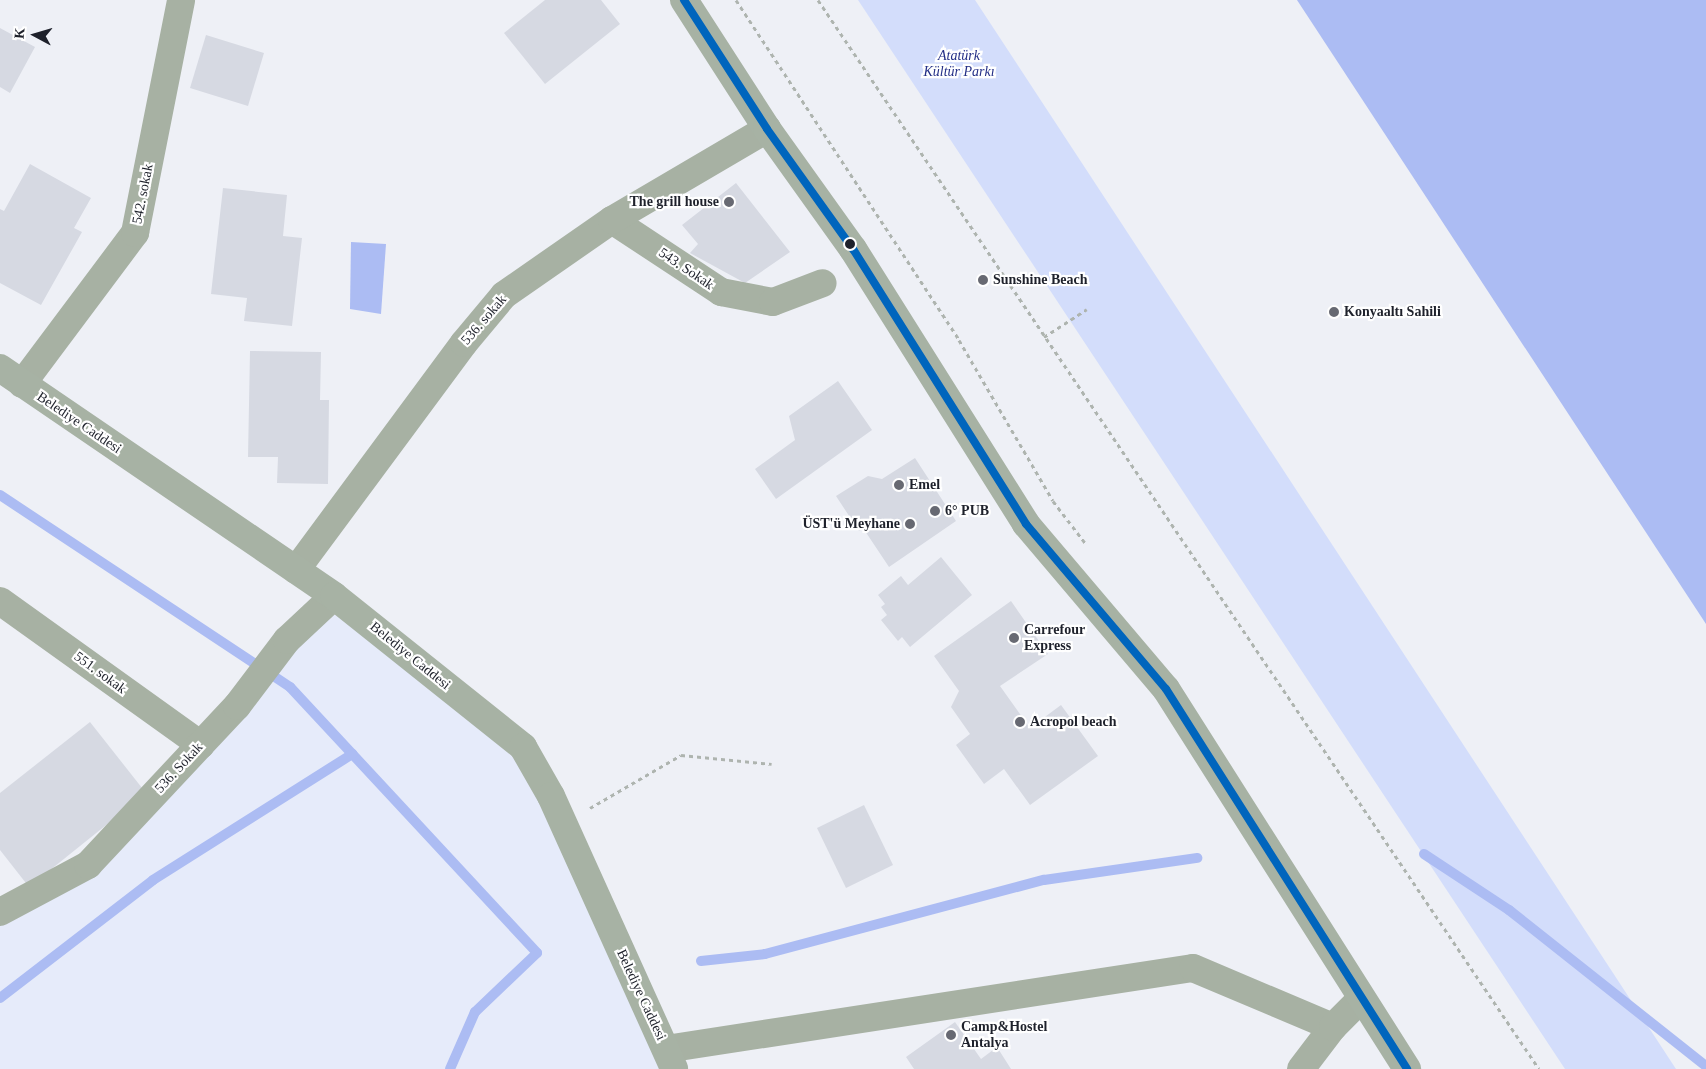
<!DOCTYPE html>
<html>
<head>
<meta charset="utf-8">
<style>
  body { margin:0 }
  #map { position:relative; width:1706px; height:1069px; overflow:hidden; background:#eef0f6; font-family:"Times New Roman",serif }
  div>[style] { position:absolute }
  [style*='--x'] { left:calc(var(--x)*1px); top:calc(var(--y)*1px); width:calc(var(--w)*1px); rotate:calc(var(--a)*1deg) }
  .built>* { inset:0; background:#e6ebfa }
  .green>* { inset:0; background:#d3ddfb }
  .water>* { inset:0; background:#acbcf3 }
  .stream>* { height:10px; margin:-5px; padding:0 5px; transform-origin:5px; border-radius:5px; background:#acbcf3 }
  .building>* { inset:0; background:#d6d9e2 }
  .path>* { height:3px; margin-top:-1.5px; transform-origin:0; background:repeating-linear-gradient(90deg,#aeb4af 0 4px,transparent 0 8px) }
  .minor>* { height:28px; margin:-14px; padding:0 14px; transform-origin:14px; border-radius:14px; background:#a7b1a3 }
  .major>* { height:28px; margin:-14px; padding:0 14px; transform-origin:14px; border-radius:14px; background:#a7b2a4 }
  .bus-1>* { height:8px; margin:-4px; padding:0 4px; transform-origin:4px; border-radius:4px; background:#0065bd }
  .dots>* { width:14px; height:14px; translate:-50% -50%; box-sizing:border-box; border:2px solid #fff; border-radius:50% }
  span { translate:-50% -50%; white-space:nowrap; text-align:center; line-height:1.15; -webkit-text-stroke:4.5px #fff; paint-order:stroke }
  .park-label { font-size:14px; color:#242f86; font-style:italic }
  .street-label { font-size:14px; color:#1e212b }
  .poi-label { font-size:14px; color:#1e212b; font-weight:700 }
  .right { translate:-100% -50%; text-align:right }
  .left { translate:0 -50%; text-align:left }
  .north { position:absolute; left:10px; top:10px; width:50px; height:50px; -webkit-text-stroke:4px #fff; paint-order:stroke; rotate:276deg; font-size:14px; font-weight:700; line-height:20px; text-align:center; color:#1e212b }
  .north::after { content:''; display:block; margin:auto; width:18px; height:22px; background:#1e212b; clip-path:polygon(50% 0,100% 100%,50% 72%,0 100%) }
</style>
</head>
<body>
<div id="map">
  <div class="built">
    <i style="clip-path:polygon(334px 596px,523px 747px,674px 1069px,0 1069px,0 912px,88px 865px)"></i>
  </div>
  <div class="green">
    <i style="clip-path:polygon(858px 0,975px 0,1676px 1069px,1565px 1069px)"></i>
  </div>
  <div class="water">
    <i style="clip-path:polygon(1297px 0,1706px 0,1706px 624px)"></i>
    <i style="clip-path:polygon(351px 242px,386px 244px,381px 314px,350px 309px)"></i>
  </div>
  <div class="stream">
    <i style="--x:0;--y:495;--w:348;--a:33.5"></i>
    <i style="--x:290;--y:687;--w:363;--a:47.1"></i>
    <i style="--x:537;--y:953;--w:86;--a:136.4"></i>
    <i style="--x:475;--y:1012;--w:62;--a:113.7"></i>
    <i style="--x:1424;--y:854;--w:102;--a:33.4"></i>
    <i style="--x:1509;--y:910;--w:251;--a:38.4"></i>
    <i style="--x:701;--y:961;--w:64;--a:-6.2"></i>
    <i style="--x:765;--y:954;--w:289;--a:-14.9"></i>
    <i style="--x:1044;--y:880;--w:155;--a:-8.2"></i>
    <i style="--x:0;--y:998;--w:193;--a:-37.6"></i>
    <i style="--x:153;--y:880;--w:236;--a:-32.3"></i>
  </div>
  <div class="building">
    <i style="clip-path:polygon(545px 0,601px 0,620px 24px,545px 84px,504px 33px)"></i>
    <i style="clip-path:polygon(0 28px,35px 47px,10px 93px,0 87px)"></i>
    <i style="clip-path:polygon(206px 35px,264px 53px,248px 106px,190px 88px)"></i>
    <i style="clip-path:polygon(30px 164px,91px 198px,74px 228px,82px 232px,41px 305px,0 283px,0 209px,4px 211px)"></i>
    <i style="clip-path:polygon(736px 183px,790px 252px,745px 283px,690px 253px,698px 244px,682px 225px)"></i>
    <i style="clip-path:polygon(223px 188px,287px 195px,283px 236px,302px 238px,292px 326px,244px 321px,247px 298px,211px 294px)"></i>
    <i style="clip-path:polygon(250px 351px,321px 352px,320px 400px,329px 400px,328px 484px,277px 483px,278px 457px,248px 457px)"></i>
    <i style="clip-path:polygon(838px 381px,872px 430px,776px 499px,755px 469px,795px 440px,789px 416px)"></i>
    <i style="clip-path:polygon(915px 458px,956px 521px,889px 567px,863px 528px,859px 531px,836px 496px,868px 476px,882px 479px)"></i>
    <i style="clip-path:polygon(941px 557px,972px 595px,910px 647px,902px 637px,898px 641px,881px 620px,887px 615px,881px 607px,885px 604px,878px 595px,901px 576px,908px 585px)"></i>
    <i style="clip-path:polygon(1011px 601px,1048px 654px,1000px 686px,1030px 728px,1061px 705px,1098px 756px,1030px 805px,1004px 769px,984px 784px,956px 745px,970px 734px,951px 707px,959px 691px,934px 656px)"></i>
    <i style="clip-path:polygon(90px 722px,146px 793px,29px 887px,0 850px,0 793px)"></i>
    <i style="clip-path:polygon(864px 805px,893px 865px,846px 888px,817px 828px)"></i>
    <i style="clip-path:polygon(955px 1022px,981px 1059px,997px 1047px,1011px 1069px,914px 1069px,906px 1057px)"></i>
  </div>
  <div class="path">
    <i style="--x:736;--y:0;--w:407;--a:56.7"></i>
    <i style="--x:959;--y:340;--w:186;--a:59.7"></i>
    <i style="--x:1053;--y:501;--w:54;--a:52.5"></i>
    <i style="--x:818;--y:0;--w:1289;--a:56"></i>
    <i style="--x:1044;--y:337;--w:51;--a:-33.1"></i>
    <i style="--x:590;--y:808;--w:105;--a:-30.2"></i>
    <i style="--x:681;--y:755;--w:91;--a:5.6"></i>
  </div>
  <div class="minor">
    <i style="--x:612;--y:220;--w:131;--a:33.4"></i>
    <i style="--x:721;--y:292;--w:53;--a:10.9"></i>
    <i style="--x:773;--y:302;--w:53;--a:-20.8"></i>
    <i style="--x:22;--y:384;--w:189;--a:-53.2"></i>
    <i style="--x:135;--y:233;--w:237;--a:-78.8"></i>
    <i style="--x:296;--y:570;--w:282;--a:-53.5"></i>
    <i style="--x:464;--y:343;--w:62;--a:-50.2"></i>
    <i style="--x:504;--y:295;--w:131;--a:-34.8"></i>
    <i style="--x:612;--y:220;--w:180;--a:-30.4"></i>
    <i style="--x:0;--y:601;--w:247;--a:35.6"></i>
    <i style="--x:0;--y:912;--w:100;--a:-28.1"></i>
    <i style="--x:88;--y:865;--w:218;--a:-46.9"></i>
    <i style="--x:237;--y:706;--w:83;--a:-52.9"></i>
    <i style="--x:287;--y:640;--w:64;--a:-43.1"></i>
    <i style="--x:666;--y:1049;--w:533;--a:-8.74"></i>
    <i style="--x:1193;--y:968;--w:152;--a:22.9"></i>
    <i style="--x:1301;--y:1069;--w:53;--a:-52.7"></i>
    <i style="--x:1333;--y:1027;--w:40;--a:-45"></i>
  </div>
  <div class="major">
    <i style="--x:684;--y:0;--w:153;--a:57.2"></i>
    <i style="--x:767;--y:129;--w:148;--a:54.4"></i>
    <i style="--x:853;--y:249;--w:325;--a:57.8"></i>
    <i style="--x:1026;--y:524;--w:216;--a:49.7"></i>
    <i style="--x:1166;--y:689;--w:450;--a:57.6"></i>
    <i style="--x:0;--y:368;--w:404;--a:34.3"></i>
    <i style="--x:334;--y:596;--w:242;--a:38.6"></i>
    <i style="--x:523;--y:747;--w:56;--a:60.3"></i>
    <i style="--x:551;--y:796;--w:299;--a:65.7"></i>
  </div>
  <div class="bus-1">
    <i style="--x:684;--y:0;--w:153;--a:57.2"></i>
    <i style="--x:767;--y:129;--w:148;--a:54.4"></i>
    <i style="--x:853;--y:249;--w:325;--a:57.8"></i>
    <i style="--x:1026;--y:524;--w:216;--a:49.7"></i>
    <i style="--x:1166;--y:689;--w:450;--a:57.6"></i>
  </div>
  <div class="dots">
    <i style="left:729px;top:202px;background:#676972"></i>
    <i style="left:850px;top:244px;background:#1e212b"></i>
    <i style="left:983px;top:280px;background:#676972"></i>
    <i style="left:1334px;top:312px;background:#676972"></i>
    <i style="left:899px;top:485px;background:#676972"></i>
    <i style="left:935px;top:511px;background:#676972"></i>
    <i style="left:910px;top:524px;background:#676972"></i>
    <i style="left:1014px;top:638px;background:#676972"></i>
    <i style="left:1020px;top:722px;background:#676972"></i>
    <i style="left:951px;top:1035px;background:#676972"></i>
  </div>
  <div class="park-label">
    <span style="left:959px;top:64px">Atatürk<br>Kültür Parkı</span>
  </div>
  <div class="street-label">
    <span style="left:143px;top:194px;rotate:-79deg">542. sokak</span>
    <span style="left:686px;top:269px;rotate:34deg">543. Sokak</span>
    <span style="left:484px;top:320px;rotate:-49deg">536. sokak</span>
    <span style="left:79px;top:423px;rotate:34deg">Belediye Caddesi</span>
    <span style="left:410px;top:656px;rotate:39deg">Belediye Caddesi</span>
    <span style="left:100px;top:673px;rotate:36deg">551. sokak</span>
    <span style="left:179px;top:768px;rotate:-47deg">536. Sokak</span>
    <span style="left:641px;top:995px;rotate:65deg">Belediye Caddesi</span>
  </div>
  <div class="poi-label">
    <span class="right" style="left:719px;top:202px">The grill house</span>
    <span class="left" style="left:993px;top:280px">Sunshine Beach</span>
    <span class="left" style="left:1344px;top:312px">Konyaaltı Sahili</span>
    <span class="left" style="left:909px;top:485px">Emel</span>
    <span class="left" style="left:945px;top:511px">6° PUB</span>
    <span class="right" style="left:900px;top:524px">ÜST'ü Meyhane</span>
    <span class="left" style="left:1024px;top:638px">Carrefour<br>Express</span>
    <span class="left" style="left:1030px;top:722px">Acropol beach</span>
    <span class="left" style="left:961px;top:1035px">Camp&amp;Hostel<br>Antalya</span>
  </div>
  <div class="north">K</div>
</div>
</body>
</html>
